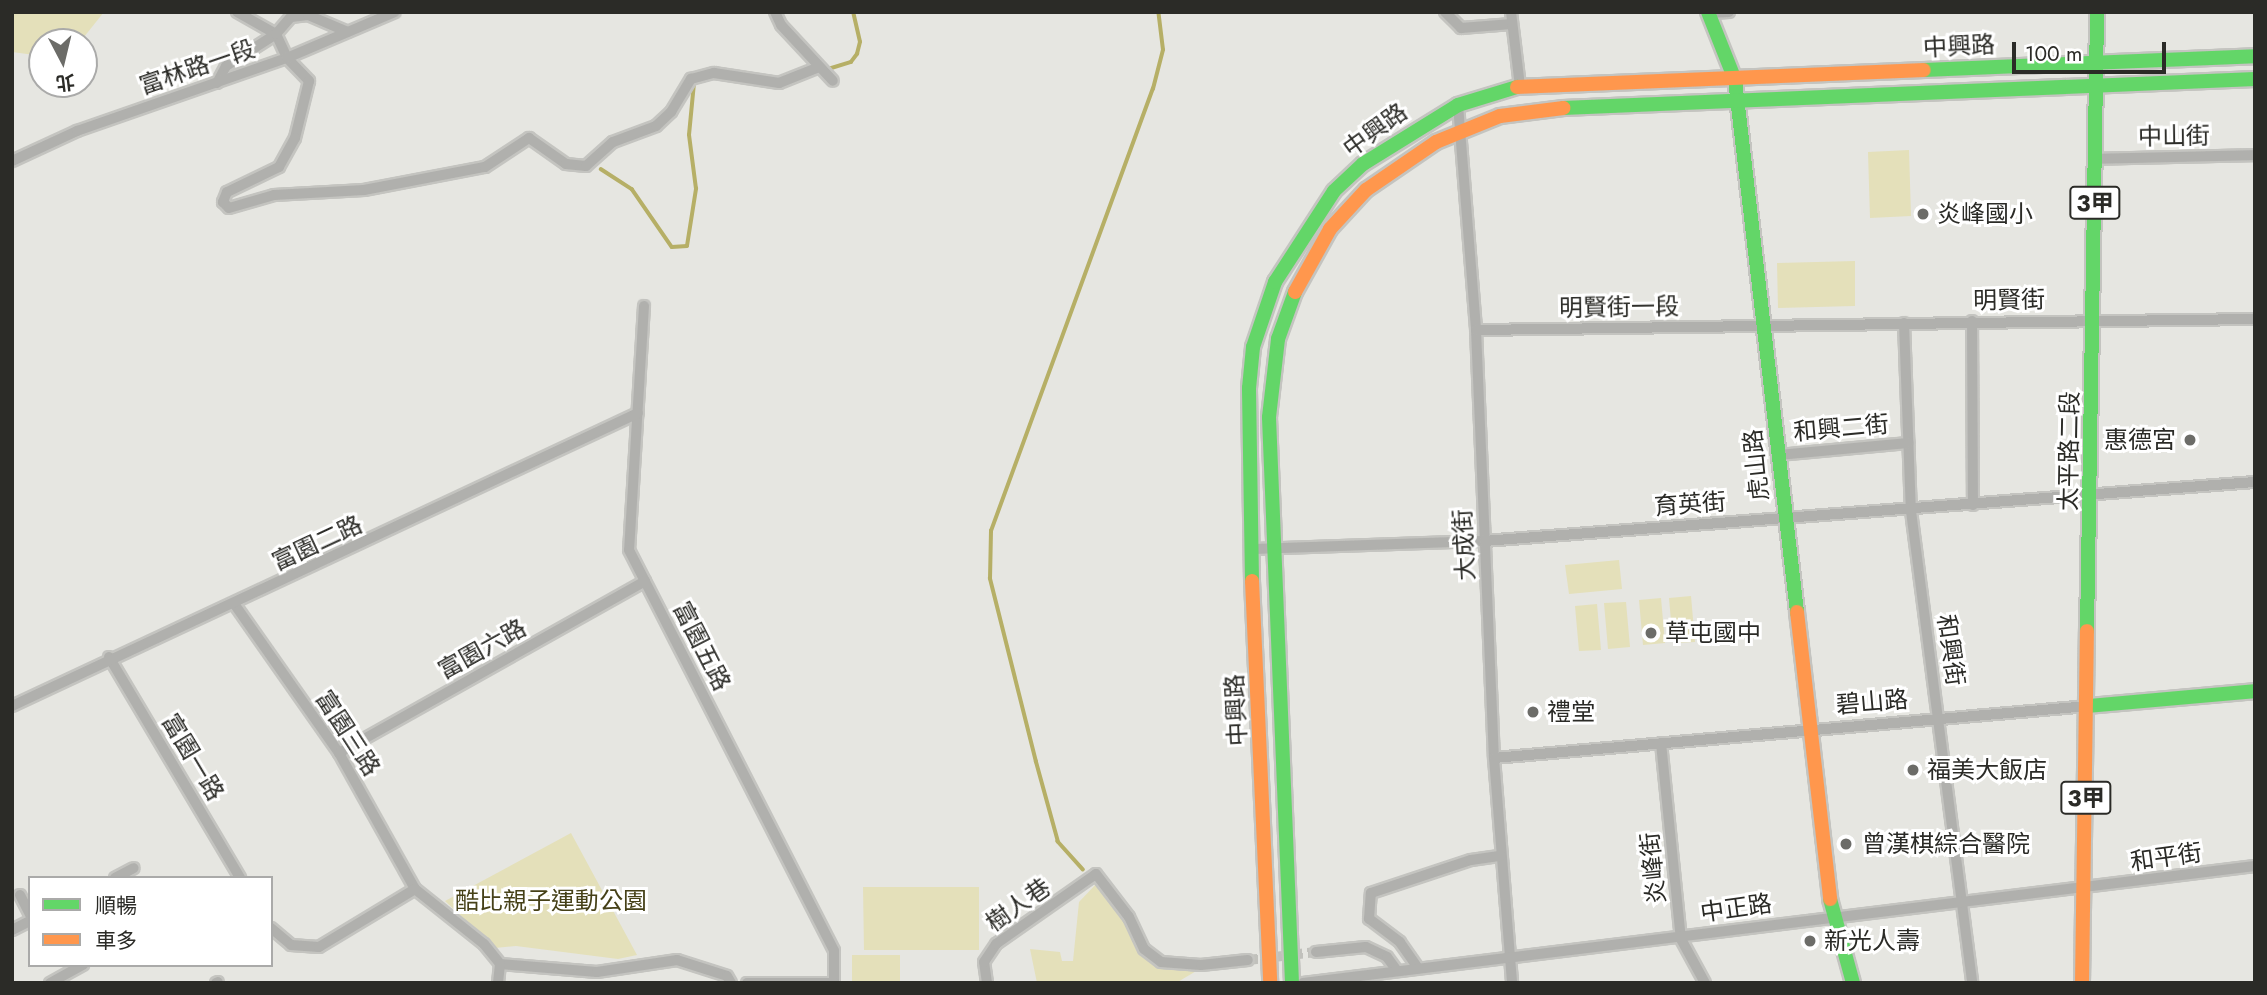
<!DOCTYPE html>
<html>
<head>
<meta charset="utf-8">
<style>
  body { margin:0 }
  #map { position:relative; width:2267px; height:995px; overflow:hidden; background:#e6e6e1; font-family:Jost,"Noto Sans TC",sans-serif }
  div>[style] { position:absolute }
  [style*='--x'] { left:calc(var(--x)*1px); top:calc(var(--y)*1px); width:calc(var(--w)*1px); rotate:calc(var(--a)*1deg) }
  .green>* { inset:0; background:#e4e0ba }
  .stream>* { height:3.5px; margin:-1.75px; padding:0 1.75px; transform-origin:1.75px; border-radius:1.75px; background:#b6af66 }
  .street-tunnel>* { height:10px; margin-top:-5px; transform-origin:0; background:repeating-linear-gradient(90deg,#c1c1bc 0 10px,transparent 0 15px) }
  .roads { filter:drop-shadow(2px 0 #c4c4c0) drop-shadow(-2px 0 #c4c4c0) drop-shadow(0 2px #c4c4c0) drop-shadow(0 -2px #c4c4c0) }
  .street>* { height:10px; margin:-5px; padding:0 5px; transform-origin:5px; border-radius:5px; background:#b0b0ad }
  .fast>* { height:14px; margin:-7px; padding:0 7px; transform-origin:7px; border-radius:7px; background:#63d668 }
  .slow>* { height:14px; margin:-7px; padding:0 7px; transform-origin:7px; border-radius:7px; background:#ff974d }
  .dots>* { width:19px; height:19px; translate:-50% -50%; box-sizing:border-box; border:4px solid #fff; border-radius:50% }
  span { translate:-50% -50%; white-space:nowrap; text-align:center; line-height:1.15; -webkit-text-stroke:6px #fff; paint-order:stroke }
  .shield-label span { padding:2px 5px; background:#fff; border:2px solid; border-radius:5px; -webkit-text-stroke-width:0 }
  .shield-label { font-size:23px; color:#2b2b27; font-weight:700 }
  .street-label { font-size:24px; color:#2b2b27 }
  .poi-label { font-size:24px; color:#2b2b27 }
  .left { translate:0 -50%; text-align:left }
  .right { translate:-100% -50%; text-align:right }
  .park-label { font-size:24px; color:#464118 }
  .frame { position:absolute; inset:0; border:14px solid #2b2b27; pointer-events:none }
  .legend { position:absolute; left:28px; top:876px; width:245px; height:91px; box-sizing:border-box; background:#fff; border:2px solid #aaaaa9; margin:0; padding:9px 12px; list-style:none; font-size:21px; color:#2b2b27 }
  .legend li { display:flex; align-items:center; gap:14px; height:35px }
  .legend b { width:35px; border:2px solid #aaaaa9 }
  .north { position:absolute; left:28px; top:28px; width:70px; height:70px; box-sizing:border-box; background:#fff; border:2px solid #aaaaa9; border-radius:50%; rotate:173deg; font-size:19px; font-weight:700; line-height:28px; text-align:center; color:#2b2b27 }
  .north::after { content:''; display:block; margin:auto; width:24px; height:32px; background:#6c6c68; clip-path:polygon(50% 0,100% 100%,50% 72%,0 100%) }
  .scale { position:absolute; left:2012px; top:42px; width:154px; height:32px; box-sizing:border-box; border:4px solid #2b2b27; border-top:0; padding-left:9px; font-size:21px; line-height:24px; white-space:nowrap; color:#2b2b27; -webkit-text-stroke:5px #fff; paint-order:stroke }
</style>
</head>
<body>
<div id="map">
  <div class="green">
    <i style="clip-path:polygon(12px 12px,104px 12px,80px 42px,42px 42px,42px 56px,12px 52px)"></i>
    <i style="clip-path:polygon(1909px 150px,1911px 216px,1870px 218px,1868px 152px)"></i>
    <i style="clip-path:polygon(1855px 261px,1855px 306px,1778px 308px,1777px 263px)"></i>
    <i style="clip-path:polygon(1619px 560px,1622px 589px,1569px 594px,1565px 565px)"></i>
    <i style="clip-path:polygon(1691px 596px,1695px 642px,1673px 643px,1669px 598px)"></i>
    <i style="clip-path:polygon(1661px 598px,1665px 643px,1643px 645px,1639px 600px)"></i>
    <i style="clip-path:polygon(1626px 602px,1630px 647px,1608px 649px,1604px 603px)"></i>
    <i style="clip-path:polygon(1597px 604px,1601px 650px,1579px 651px,1575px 606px)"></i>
    <i style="clip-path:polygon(571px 833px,637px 955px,618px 959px,516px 946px,495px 948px,445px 901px)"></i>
    <i style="clip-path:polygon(1098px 882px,1156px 958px,1203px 967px,1176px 983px,1037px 983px,1030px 949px,1060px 952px,1062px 961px,1073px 961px,1079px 902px)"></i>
    <i style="clip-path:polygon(863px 887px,979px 887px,979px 950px,864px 950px)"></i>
    <i style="clip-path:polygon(852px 955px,900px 955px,900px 983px,852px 983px)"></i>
  </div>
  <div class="stream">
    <i style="--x:825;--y:70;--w:27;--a:-17"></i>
    <i style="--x:851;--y:62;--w:10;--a:-53"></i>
    <i style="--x:857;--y:54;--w:12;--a:-76"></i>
    <i style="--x:860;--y:42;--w:31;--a:-103"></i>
    <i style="--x:601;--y:169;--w:37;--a:33"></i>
    <i style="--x:632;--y:189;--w:70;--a:55.4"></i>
    <i style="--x:672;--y:247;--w:15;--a:-4"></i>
    <i style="--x:687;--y:246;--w:58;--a:-81"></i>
    <i style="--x:696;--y:189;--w:54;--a:-97.4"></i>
    <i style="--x:689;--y:135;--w:52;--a:-84.5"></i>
    <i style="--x:1083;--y:870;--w:38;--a:-132"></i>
    <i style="--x:1058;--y:842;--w:83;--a:-105.4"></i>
    <i style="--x:1036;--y:762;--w:189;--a:-104.1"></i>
    <i style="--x:990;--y:579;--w:48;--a:-88.8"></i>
    <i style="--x:991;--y:531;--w:471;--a:-69.9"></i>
    <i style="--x:1153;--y:89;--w:40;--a:-75.6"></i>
    <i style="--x:1163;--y:50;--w:38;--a:-97"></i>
  </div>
  <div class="street-tunnel">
    <i style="--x:1248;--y:960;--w:68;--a:-6.7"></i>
  </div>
  <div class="roads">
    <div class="street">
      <i style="--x:237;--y:12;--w:45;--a:29.4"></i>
      <i style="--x:276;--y:34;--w:26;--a:65"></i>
      <i style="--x:287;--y:58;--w:32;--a:46"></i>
      <i style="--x:309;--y:81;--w:59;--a:103.8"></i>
      <i style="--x:295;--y:138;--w:33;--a:119"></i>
      <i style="--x:279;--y:167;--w:58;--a:154.3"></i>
      <i style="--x:227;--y:192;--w:11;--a:112"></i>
      <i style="--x:223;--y:202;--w:8;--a:45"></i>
      <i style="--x:229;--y:208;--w:47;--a:-16.1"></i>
      <i style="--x:274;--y:195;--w:90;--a:-3.2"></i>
      <i style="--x:364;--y:190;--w:123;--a:-10.8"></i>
      <i style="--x:485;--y:167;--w:53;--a:-33.4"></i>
      <i style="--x:529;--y:138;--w:45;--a:35.1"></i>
      <i style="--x:566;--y:164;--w:20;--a:6"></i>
      <i style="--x:586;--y:166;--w:36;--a:-42"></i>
      <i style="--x:613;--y:142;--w:46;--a:-20.4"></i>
      <i style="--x:656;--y:126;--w:21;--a:-43"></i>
      <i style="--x:671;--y:112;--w:39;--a:-59"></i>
      <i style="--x:691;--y:79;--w:24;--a:-15"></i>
      <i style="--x:714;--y:73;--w:66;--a:8.7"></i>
      <i style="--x:779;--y:83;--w:43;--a:-21.8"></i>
      <i style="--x:775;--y:12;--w:14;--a:65"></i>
      <i style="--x:781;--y:25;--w:76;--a:47.1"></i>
      <i style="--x:1445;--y:12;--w:23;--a:45"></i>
      <i style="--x:1461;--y:28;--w:51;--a:-4.5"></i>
      <i style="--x:1511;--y:12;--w:75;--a:83.1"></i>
      <i style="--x:1708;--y:13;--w:21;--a:-3"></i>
      <i style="--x:217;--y:83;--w:19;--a:-62"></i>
      <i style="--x:226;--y:66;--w:59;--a:-32.6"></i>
      <i style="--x:276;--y:34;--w:23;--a:-49"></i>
      <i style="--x:291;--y:17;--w:17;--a:-7"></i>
      <i style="--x:308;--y:15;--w:43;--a:23"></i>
      <i style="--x:1458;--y:105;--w:226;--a:85.4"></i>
      <i style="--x:1476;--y:330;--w:428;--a:87.6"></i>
      <i style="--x:1494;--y:758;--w:226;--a:85.4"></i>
      <i style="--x:2094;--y:159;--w:161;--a:-1.4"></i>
      <i style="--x:12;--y:161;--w:72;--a:-24.8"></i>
      <i style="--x:77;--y:131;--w:222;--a:-19.2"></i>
      <i style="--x:287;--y:58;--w:117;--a:-23.1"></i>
      <i style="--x:644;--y:306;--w:244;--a:93.5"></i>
      <i style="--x:629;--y:550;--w:450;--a:62.9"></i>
      <i style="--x:834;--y:951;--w:30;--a:90"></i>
      <i style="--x:1972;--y:321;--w:184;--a:89.7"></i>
      <i style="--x:1904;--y:323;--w:188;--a:87.9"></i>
      <i style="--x:1911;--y:511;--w:476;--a:82.6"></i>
      <i style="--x:1476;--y:330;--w:779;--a:-0.81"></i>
      <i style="--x:1778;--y:455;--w:131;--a:-5.3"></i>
      <i style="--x:1252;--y:549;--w:232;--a:-2"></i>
      <i style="--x:1484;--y:541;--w:773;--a:-4.38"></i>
      <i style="--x:235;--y:605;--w:181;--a:54.9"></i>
      <i style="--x:339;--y:753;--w:156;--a:60.8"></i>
      <i style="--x:415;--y:889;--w:88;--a:38.6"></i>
      <i style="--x:484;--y:944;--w:26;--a:51"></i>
      <i style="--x:500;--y:964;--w:97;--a:4.7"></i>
      <i style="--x:597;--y:972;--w:81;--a:-8.5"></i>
      <i style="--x:677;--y:960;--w:52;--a:17.7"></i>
      <i style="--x:727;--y:976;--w:8;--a:60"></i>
      <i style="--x:109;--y:657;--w:257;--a:59.3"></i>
      <i style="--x:12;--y:706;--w:691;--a:-25.08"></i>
      <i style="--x:1661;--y:743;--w:197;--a:84.2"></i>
      <i style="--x:1681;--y:939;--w:50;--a:61.4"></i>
      <i style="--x:339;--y:753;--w:351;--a:-29.3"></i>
      <i style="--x:1494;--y:758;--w:596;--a:-5"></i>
      <i style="--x:115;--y:878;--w:21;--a:-28"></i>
      <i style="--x:20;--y:895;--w:22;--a:63"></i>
      <i style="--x:271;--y:928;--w:26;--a:40"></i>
      <i style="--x:291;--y:945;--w:28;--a:4"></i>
      <i style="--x:319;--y:947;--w:112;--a:-31.1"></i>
      <i style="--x:12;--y:930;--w:20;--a:-27"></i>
      <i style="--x:1316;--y:952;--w:50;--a:-5.7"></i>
      <i style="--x:1366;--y:947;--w:23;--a:25"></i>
      <i style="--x:1387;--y:957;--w:17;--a:54"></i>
      <i style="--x:1418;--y:968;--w:32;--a:-125"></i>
      <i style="--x:1400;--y:942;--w:39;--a:-143"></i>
      <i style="--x:1369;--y:919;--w:26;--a:-86"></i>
      <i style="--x:1371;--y:893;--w:105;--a:-18.3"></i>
      <i style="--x:1471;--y:860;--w:30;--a:-8"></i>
      <i style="--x:50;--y:983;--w:38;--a:-29"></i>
      <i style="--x:216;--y:983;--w:2;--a:-27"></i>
      <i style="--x:498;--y:983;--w:19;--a:-84"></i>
      <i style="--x:747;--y:983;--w:87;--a:0"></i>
      <i style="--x:987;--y:983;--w:21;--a:-98"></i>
      <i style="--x:984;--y:962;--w:22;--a:-56"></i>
      <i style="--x:996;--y:944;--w:122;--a:-35"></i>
      <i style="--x:1096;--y:874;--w:54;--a:52.5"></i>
      <i style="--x:1129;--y:917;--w:35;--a:65"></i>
      <i style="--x:1144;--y:949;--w:21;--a:37"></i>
      <i style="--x:1161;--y:962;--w:40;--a:4.3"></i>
      <i style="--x:1201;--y:965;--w:47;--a:-6.1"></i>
      <i style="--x:1303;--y:983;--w:959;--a:-7.01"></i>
    </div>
    <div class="fast">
      <i style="--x:1708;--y:12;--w:73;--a:68.3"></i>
      <i style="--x:1735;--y:80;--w:536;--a:83.35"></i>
      <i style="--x:1924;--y:70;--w:331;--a:-2.4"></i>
      <i style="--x:1563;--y:108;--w:693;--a:-2.4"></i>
      <i style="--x:1252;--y:581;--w:193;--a:-90.9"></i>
      <i style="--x:1249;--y:388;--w:41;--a:-84.4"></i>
      <i style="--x:1253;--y:347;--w:69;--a:-71.3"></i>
      <i style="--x:1275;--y:282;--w:108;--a:-57"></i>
      <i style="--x:1334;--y:191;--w:40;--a:-43"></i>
      <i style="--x:1363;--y:164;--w:112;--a:-31.8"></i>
      <i style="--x:1458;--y:105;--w:62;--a:-17"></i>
      <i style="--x:2087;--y:631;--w:619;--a:-89.07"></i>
      <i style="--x:2088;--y:706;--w:168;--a:-5.1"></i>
      <i style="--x:1830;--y:899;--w:87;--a:74.7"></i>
      <i style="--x:1292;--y:983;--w:566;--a:-92.33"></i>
      <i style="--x:1269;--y:417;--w:79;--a:-83.4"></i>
      <i style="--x:1278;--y:339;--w:50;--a:-70.1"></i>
    </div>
    <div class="slow">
      <i style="--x:1517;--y:87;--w:407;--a:-2.4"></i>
      <i style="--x:1295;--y:292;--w:72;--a:-60.9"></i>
      <i style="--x:1330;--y:229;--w:53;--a:-47.3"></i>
      <i style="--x:1366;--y:190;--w:85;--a:-34.4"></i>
      <i style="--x:1436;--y:142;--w:69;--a:-22.1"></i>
      <i style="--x:1500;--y:116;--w:64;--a:-7.2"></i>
      <i style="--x:1252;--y:581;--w:402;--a:87.4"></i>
      <i style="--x:1797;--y:612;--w:289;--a:83.4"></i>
      <i style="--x:2082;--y:983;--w:352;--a:-89.2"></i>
    </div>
  </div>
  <div class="dots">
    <i style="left:1923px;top:214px;background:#6c6c68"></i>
    <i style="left:2190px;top:440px;background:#6c6c68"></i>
    <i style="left:1651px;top:633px;background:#6c6c68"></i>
    <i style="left:1533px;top:712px;background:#6c6c68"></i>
    <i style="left:1913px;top:770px;background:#6c6c68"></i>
    <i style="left:1846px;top:844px;background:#6c6c68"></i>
    <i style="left:1810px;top:941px;background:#6c6c68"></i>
  </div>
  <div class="shield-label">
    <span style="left:2095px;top:203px">3甲</span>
    <span style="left:2086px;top:798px">3甲</span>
  </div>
  <div class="street-label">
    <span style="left:1959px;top:46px;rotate:-3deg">中興路</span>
    <span style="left:197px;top:67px;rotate:-19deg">富林路一段</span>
    <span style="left:1375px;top:130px;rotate:-36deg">中興路</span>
    <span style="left:2174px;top:136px;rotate:-1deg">中山街</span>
    <span style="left:2009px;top:300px;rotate:-1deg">明賢街</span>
    <span style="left:1619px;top:307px;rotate:-1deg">明賢街一段</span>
    <span style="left:1841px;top:428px;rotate:-5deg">和興二街</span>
    <span style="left:2069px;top:451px;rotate:-89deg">太平路二段</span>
    <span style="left:1756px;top:465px;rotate:-96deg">虎山路</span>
    <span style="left:1690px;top:504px;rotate:-4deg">育英街</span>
    <span style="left:317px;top:543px;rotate:-25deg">富園二路</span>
    <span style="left:1464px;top:545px;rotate:-93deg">大成街</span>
    <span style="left:702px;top:646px;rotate:63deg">富園五路</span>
    <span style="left:482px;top:649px;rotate:-29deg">富園六路</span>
    <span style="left:1951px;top:650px;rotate:82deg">和興街</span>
    <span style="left:1872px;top:702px;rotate:-5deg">碧山路</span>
    <span style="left:1236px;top:710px;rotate:-93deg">中興路</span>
    <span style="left:348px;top:733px;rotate:57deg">富園三路</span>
    <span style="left:193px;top:757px;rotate:59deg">富園一路</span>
    <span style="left:2166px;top:857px;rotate:-8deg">和平街</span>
    <span style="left:1653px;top:868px;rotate:-96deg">炎峰街</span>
    <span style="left:1018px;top:905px;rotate:-35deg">樹人巷</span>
    <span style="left:1736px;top:908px;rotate:-8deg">中正路</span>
  </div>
  <div class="poi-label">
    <span class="left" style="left:1937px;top:214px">炎峰國小</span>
    <span class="right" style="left:2176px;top:440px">惠德宮</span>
    <span class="left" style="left:1665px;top:633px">草屯國中</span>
    <span class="left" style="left:1547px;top:712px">禮堂</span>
    <span class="left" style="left:1927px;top:770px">福美大飯店</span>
    <span class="left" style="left:1862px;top:844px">曾漢棋綜合醫院</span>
    <span class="left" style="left:1824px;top:941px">新光人壽</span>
  </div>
  <div class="park-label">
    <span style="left:551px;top:901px">酷比親子運動公園</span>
  </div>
  <div class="frame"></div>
  <ul class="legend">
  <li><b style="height:9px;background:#63d668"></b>順暢</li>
  <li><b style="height:9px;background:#ff974d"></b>車多</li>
  </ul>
  <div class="north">北</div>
  <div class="scale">100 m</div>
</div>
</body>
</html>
